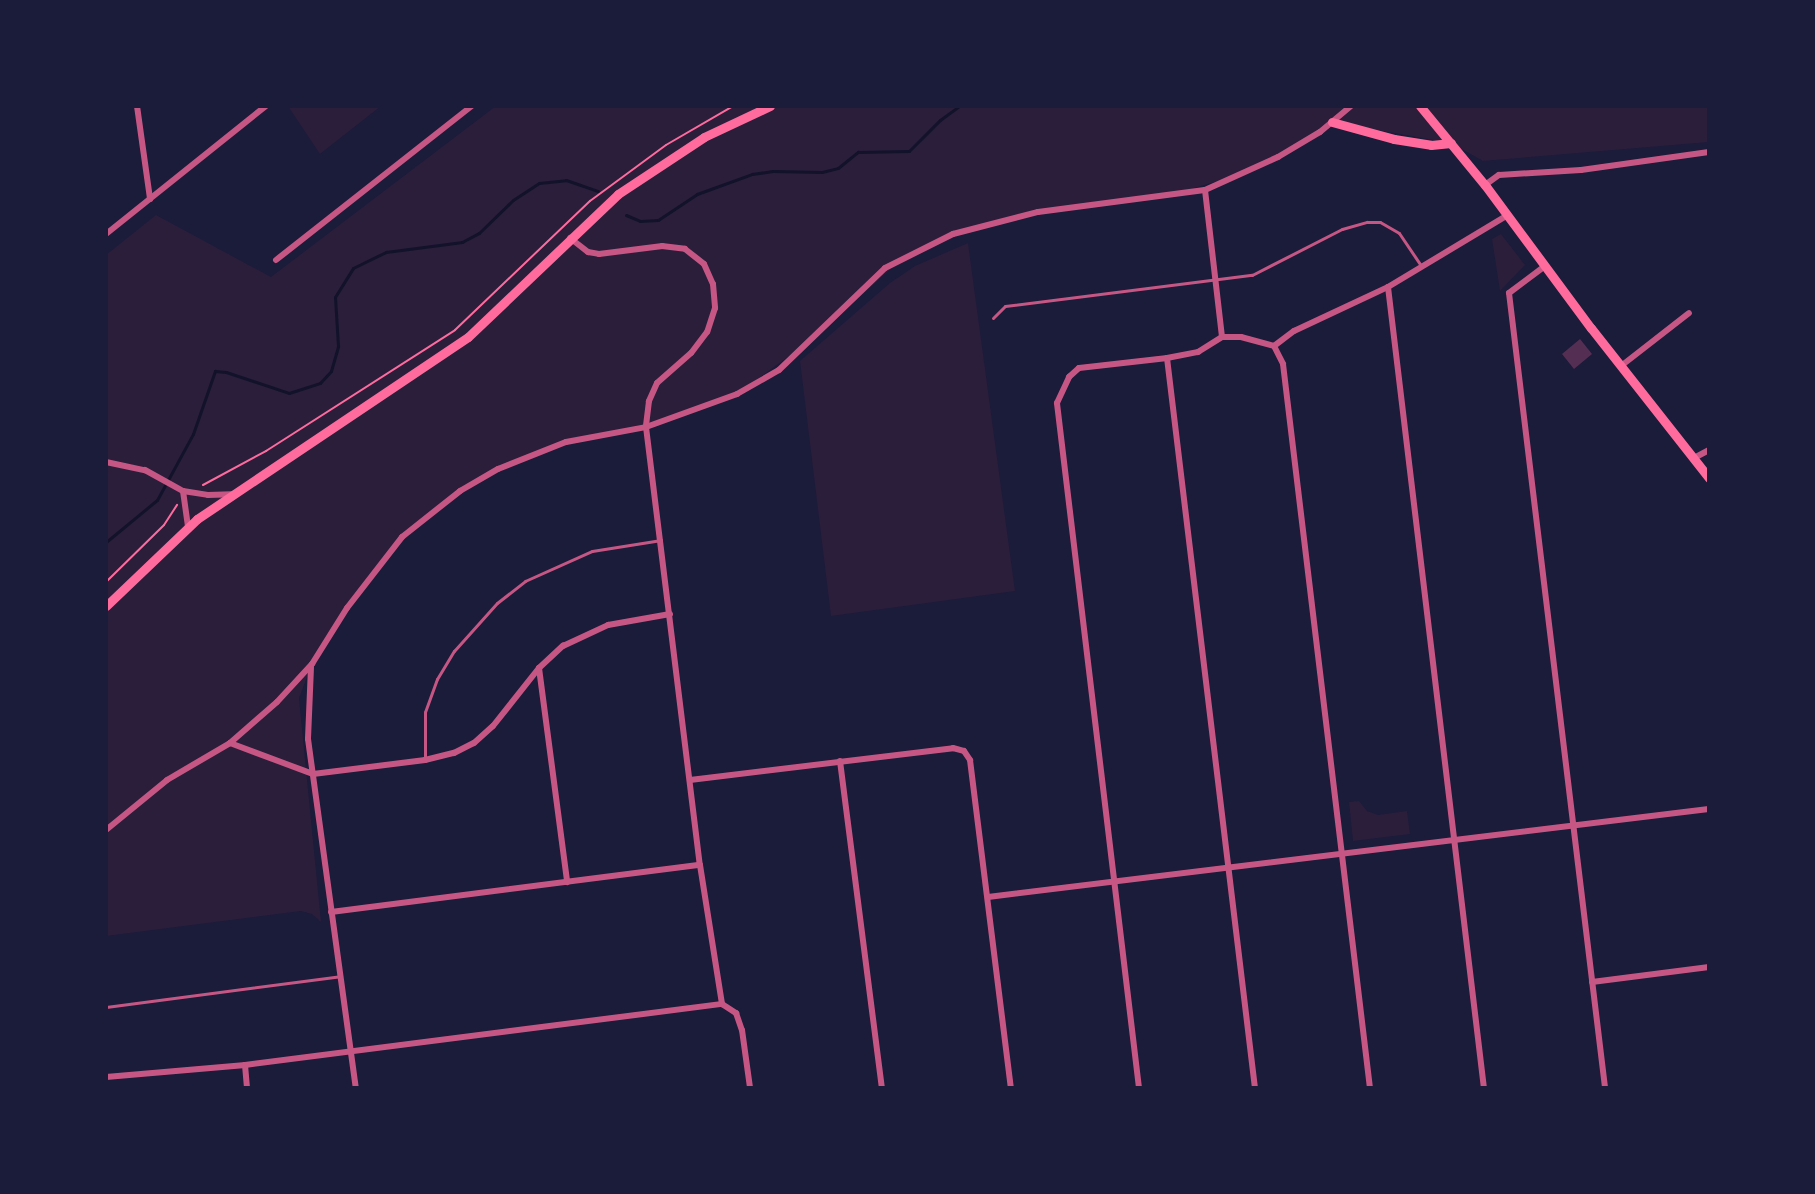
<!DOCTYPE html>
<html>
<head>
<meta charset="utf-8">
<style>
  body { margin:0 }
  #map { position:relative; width:1815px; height:1194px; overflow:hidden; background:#1b1b3a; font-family:Bitter,serif }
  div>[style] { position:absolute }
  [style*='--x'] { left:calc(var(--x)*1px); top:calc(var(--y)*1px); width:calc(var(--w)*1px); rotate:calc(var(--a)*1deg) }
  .green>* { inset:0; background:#2a1e3b }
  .stream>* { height:3px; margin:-1.5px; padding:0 1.5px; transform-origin:1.5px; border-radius:1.5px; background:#12122b }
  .building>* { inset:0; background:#542f53 }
  .path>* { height:2px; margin:-1px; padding:0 1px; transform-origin:1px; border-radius:1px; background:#ff6b9d }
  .service>* { height:3px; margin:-1.5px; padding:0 1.5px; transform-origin:1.5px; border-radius:1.5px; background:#c65784 }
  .minor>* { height:6px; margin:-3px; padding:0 3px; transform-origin:3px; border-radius:3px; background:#c65784 }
  .secondary>* { height:9px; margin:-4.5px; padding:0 4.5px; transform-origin:4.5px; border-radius:4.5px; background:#ff6b9d }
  span { translate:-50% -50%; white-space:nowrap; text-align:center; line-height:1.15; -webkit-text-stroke:6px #1b1b3a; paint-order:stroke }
  .frame { position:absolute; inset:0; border:108px solid #1b1b3a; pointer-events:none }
</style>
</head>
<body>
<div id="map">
  <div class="green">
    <i style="clip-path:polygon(288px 106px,381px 106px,320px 154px)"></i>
    <i style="clip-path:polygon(496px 106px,1709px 106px,1709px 142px,1483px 161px,1451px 143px,1332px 122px,1248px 172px,1174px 194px,1004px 218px,907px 254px,819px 334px,737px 394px,646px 427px,538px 452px,460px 491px,385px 557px,312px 664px,299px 698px,321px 922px,312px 914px,301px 911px,106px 936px,106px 255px,156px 215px,271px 277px)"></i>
    <i style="clip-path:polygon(1501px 234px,1525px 265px,1500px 291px,1492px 239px)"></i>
    <i style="clip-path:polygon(968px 243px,1015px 591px,831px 616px,800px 361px,890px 283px,915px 266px)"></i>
    <i style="clip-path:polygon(1359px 801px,1367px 811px,1378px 815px,1407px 811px,1410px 834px,1353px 841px,1349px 802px)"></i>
  </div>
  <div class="stream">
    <i style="--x:626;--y:215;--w:15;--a:23"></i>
    <i style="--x:640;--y:221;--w:18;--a:-3"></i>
    <i style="--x:658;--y:220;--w:47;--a:-33.7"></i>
    <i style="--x:697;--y:194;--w:59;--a:-20"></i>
    <i style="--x:752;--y:174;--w:21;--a:-8"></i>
    <i style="--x:773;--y:171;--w:49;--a:1.2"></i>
    <i style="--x:822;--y:172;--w:16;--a:-14"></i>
    <i style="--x:838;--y:168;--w:26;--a:-39"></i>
    <i style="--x:858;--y:152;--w:51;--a:-1.1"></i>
    <i style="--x:909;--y:151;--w:44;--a:-45"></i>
    <i style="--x:940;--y:120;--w:24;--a:-36"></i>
    <i style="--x:106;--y:542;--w:66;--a:-39.5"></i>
    <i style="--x:157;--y:500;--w:75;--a:-61.4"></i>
    <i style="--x:193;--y:434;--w:67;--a:-70.8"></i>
    <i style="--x:215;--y:371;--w:11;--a:5"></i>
    <i style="--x:226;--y:372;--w:66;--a:18.4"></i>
    <i style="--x:289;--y:393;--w:33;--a:-18"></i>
    <i style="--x:320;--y:383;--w:16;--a:-47"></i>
    <i style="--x:331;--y:371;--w:26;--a:-74"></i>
    <i style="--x:338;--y:346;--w:49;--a:-93.5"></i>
    <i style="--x:335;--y:297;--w:34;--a:-58"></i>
    <i style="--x:353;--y:268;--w:37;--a:-26"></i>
    <i style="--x:386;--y:252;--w:77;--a:-7.5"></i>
    <i style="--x:462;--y:242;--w:19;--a:-28"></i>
    <i style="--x:479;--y:233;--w:47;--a:-44.1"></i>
    <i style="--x:513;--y:200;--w:31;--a:-33"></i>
    <i style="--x:539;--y:183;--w:27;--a:-6"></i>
    <i style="--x:566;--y:180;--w:34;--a:19"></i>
  </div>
  <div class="building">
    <i style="clip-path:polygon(1580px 339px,1592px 354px,1574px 369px,1562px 354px)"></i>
  </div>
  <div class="path">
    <i style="--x:203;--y:485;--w:72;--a:-28.4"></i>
    <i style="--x:266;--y:451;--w:224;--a:-32.6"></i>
    <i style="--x:455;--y:330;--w:187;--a:-43.7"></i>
    <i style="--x:590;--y:201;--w:94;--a:-36.4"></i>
    <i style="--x:666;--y:145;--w:78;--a:-30.2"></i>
    <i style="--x:106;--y:582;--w:81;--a:-44.5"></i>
    <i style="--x:164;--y:525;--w:24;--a:-57"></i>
  </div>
  <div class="service">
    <i style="--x:993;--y:318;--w:17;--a:-45"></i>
    <i style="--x:1005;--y:306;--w:249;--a:-7.2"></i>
    <i style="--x:1252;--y:275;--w:101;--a:-27.1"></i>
    <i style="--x:1342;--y:229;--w:26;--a:-16"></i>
    <i style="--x:1367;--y:222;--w:13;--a:0"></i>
    <i style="--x:1380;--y:222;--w:22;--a:30"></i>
    <i style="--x:1399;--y:233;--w:40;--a:56"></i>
    <i style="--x:425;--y:760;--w:48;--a:-90"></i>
    <i style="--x:425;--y:712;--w:35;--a:-70"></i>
    <i style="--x:437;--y:679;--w:33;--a:-59"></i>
    <i style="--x:454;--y:651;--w:64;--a:-48.1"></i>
    <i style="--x:497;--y:603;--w:36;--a:-38"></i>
    <i style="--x:525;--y:581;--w:73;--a:-24.1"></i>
    <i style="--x:592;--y:551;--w:70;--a:-9.1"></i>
    <i style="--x:106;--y:1007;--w:236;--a:-7.5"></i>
  </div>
  <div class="minor">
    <i style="--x:137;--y:106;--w:94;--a:82"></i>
    <i style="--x:1485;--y:185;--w:17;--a:-36"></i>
    <i style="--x:1499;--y:175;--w:82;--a:-3.5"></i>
    <i style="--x:1581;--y:170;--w:129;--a:-8"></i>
    <i style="--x:1205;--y:190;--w:148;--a:83.4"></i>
    <i style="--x:106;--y:234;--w:205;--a:-38.7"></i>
    <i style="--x:570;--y:238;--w:23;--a:38"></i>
    <i style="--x:588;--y:252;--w:11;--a:10"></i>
    <i style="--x:599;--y:254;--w:64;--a:-7.2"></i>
    <i style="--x:662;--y:246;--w:23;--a:7"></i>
    <i style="--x:685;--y:249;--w:24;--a:38"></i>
    <i style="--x:704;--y:264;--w:22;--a:66"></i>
    <i style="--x:713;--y:284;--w:24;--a:85"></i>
    <i style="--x:715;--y:308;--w:25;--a:108"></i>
    <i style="--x:707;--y:332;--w:26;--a:127"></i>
    <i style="--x:691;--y:353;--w:45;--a:138.6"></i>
    <i style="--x:657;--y:383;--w:20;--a:114"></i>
    <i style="--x:649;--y:401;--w:26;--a:97"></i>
    <i style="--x:646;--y:427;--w:441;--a:83"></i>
    <i style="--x:700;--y:865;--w:141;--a:81"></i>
    <i style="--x:722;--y:1004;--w:17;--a:33"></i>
    <i style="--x:736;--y:1013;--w:18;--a:71"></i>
    <i style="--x:742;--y:1030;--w:59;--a:82.1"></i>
    <i style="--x:276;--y:260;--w:249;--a:-38.2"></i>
    <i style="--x:1545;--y:266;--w:45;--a:143.1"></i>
    <i style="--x:1509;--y:293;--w:801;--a:83.11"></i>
    <i style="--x:1388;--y:287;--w:807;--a:83.17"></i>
    <i style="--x:1274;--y:346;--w:20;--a:63"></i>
    <i style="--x:1283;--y:364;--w:729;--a:83.15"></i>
    <i style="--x:1274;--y:346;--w:25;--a:-37"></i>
    <i style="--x:1294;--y:331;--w:104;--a:-25.1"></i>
    <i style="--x:1388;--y:287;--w:140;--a:-31"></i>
    <i style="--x:1167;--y:358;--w:735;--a:83.13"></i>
    <i style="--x:1621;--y:366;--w:86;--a:-37.9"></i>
    <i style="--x:1694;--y:458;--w:17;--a:-28"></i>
    <i style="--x:106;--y:462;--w:40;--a:12"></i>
    <i style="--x:145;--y:470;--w:43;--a:28.9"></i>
    <i style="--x:183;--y:491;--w:25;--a:9"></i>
    <i style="--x:208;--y:495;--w:23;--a:-2"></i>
    <i style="--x:183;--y:491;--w:36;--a:82"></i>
    <i style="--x:311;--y:667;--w:72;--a:92.4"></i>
    <i style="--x:308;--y:739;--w:352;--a:82.2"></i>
    <i style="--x:539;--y:668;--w:216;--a:82.5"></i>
    <i style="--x:230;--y:743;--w:89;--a:20.5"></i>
    <i style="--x:313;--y:774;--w:113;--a:-7.1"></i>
    <i style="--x:425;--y:760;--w:30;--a:-14"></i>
    <i style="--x:454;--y:753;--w:22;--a:-27"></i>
    <i style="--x:474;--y:743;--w:25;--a:-42"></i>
    <i style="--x:493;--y:726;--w:74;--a:-51.6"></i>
    <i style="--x:539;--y:668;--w:33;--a:-43"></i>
    <i style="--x:563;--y:646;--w:50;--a:-25"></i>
    <i style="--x:608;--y:625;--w:63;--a:-10.1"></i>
    <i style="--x:840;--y:761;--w:330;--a:82.7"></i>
    <i style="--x:690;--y:780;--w:265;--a:-6.9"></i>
    <i style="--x:953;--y:748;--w:11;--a:15"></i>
    <i style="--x:964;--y:751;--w:11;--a:56"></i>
    <i style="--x:970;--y:760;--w:331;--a:82.9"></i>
    <i style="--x:106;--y:830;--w:79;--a:-39.3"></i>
    <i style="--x:167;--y:780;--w:73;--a:-30.4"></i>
    <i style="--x:230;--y:743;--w:62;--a:-41.1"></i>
    <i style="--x:277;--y:702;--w:52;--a:-47.4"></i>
    <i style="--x:312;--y:664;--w:66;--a:-58"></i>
    <i style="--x:347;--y:608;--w:90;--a:-52.2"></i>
    <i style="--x:402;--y:537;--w:74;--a:-38.4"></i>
    <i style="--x:460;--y:491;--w:44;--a:-30.1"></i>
    <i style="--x:498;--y:469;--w:73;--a:-21.7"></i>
    <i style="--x:566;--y:442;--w:81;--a:-10.6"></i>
    <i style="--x:646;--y:427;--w:97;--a:-19.9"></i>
    <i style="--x:737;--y:394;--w:48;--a:-29.7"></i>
    <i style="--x:779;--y:370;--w:147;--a:-43.9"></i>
    <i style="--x:885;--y:268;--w:76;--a:-26.6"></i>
    <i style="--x:953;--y:234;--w:88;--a:-14.5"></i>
    <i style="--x:1038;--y:212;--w:168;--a:-7.5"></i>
    <i style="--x:1205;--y:190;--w:80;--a:-24.3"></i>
    <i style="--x:1278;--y:157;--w:49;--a:-30.8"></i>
    <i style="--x:1320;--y:132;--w:40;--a:-40"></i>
    <i style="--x:988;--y:897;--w:726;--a:-6.96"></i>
    <i style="--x:331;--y:912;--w:372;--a:-7.3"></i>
    <i style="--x:1592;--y:982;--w:118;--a:-7.3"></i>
    <i style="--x:245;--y:1065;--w:23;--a:85"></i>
    <i style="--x:106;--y:1077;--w:140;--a:-4.9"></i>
    <i style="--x:245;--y:1065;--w:481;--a:-7.3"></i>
    <i style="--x:1139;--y:1088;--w:690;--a:-96.83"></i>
    <i style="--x:1057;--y:403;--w:29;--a:-65"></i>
    <i style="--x:1069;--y:377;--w:13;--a:-42"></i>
    <i style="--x:1079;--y:368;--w:89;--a:-6.5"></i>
    <i style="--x:1167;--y:358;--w:32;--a:-11"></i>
    <i style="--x:1198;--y:352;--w:28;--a:-32"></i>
    <i style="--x:1222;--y:337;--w:19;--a:0"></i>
    <i style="--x:1241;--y:337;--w:34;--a:15"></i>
  </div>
  <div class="secondary">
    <i style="--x:1420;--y:106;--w:102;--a:50.6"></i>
    <i style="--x:1485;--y:185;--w:178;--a:53.5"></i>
    <i style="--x:1591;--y:328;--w:191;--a:51.8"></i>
    <i style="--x:1332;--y:122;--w:64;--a:15.3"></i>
    <i style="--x:1394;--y:139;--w:37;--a:9"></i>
    <i style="--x:1431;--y:145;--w:20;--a:-6"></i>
    <i style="--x:106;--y:606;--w:126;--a:-43.7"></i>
    <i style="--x:197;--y:519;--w:326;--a:-33.9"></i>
    <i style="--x:468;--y:337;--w:207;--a:-43.6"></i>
    <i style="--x:618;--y:194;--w:103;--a:-33.5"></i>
    <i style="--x:704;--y:137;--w:73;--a:-25.2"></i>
  </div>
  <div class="frame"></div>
</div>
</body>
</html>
